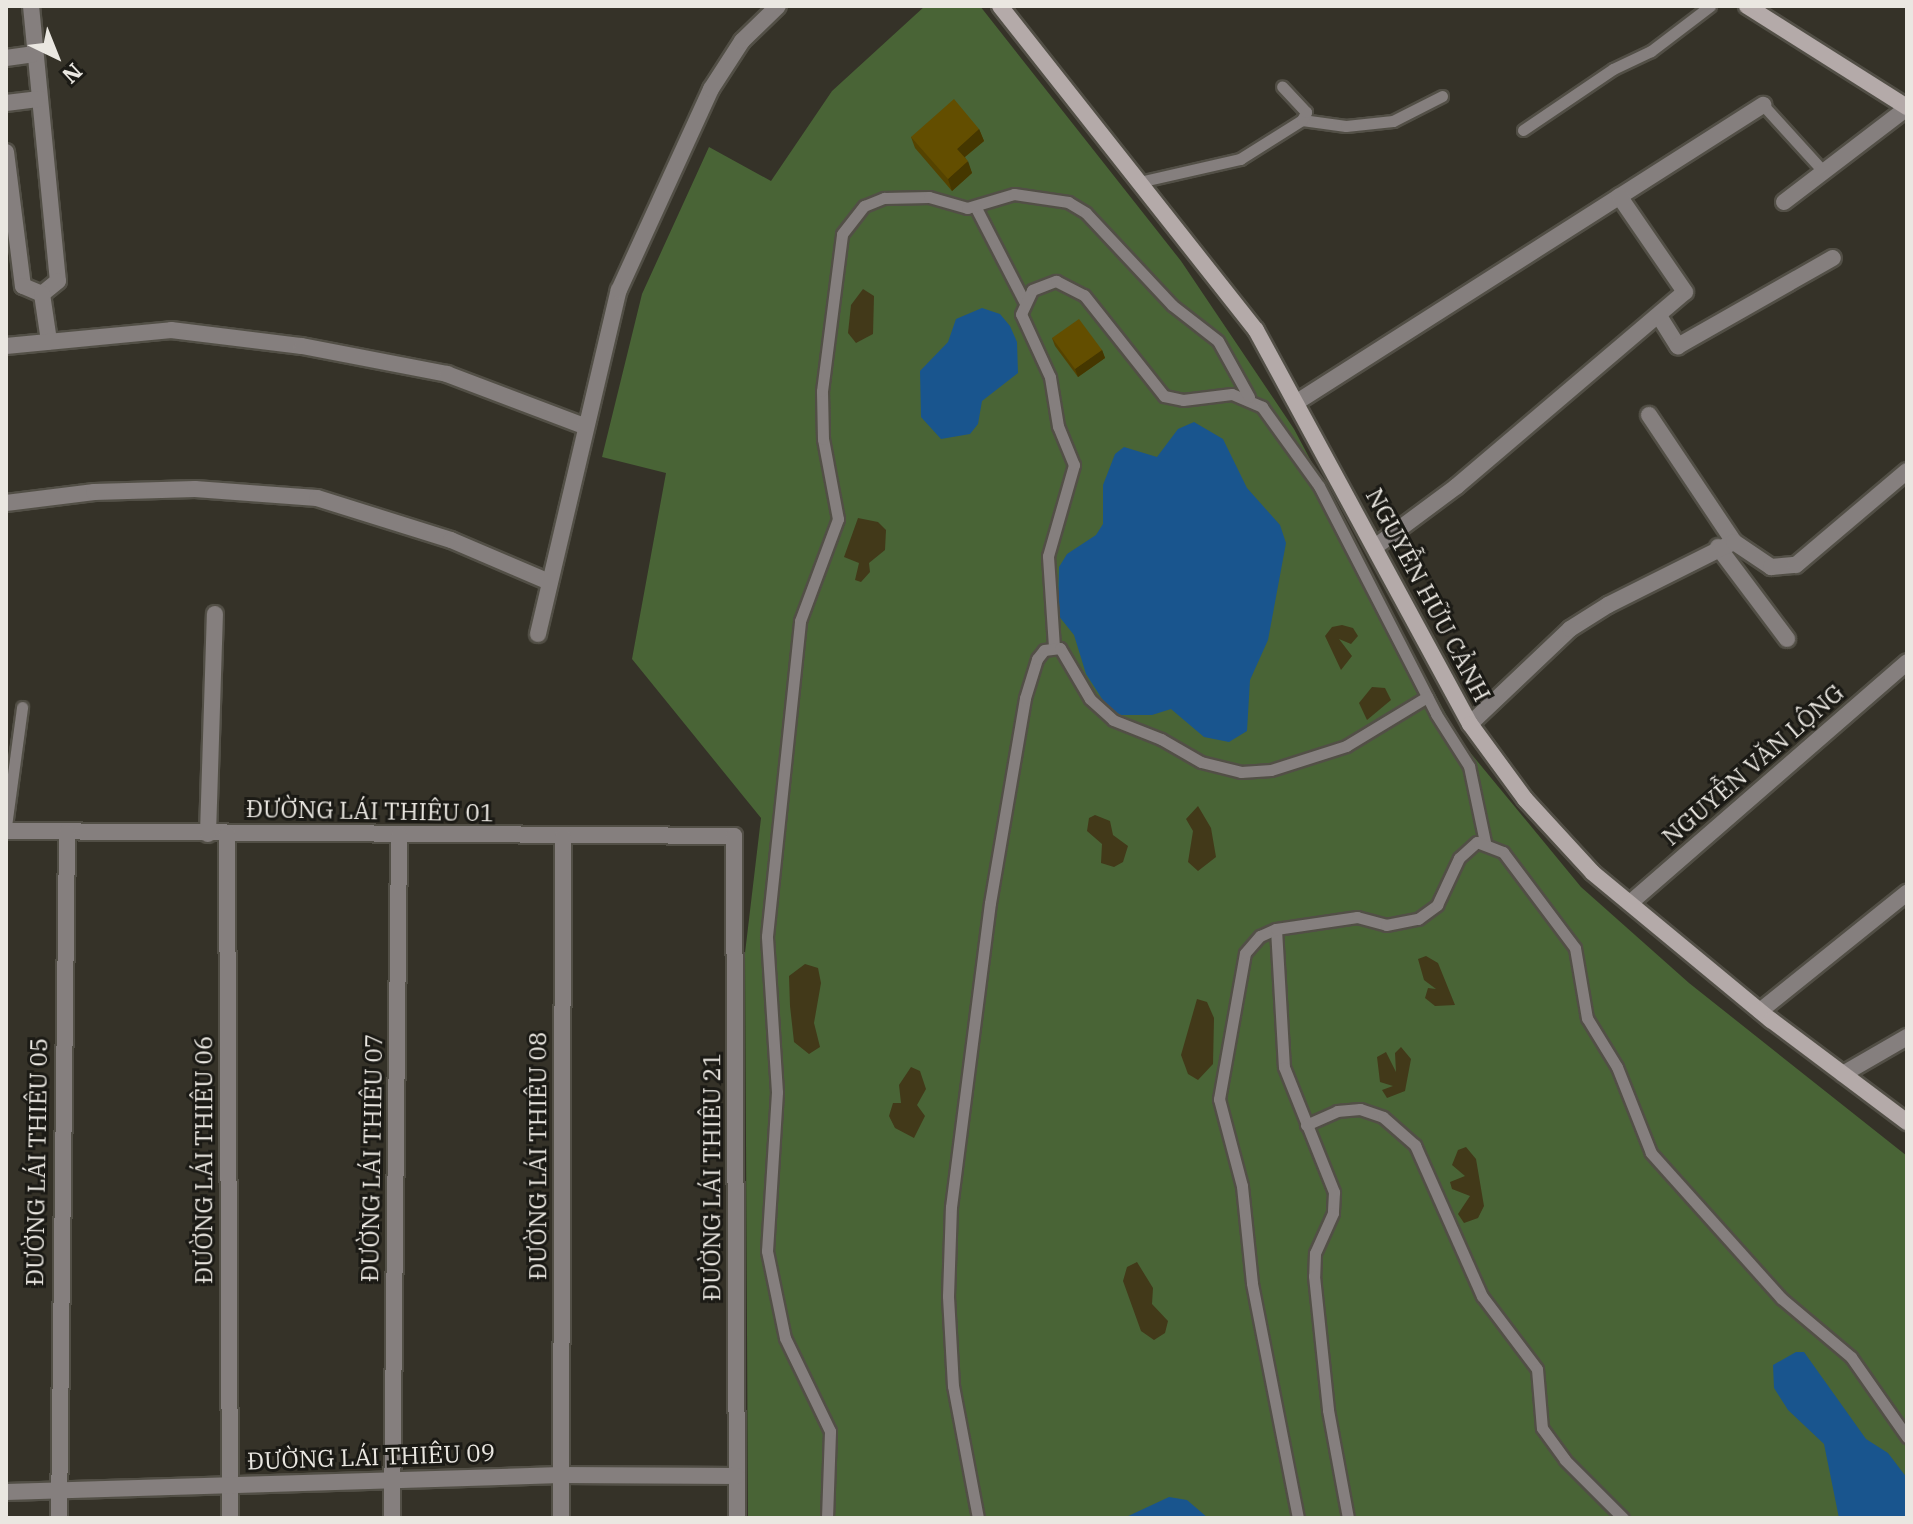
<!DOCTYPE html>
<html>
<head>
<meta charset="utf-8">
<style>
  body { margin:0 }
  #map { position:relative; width:1913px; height:1524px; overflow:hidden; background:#353228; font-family:"IBM Plex Serif",serif }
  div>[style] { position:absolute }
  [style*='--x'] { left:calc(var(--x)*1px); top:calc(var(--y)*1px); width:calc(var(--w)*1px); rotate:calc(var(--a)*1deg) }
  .green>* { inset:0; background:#496436 }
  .sand>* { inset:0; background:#423919 }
  .water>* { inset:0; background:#19558e }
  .roads { filter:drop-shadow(2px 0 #524f46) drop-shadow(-2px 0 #524f46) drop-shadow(0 2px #524f46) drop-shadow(0 -2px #524f46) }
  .lane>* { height:11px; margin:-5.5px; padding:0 5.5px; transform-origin:5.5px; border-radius:5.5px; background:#857f7e }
  .street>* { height:16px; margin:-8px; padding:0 8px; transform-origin:8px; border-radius:8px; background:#857f7e }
  .secondary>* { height:16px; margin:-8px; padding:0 8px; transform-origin:8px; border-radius:8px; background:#b4aaa9 }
  .wall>* { inset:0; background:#554300 }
  .shaded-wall>* { inset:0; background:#453700 }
  .building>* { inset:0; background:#634e00 }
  span { translate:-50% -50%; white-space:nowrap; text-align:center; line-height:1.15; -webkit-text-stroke:6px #1b1a15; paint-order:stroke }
  .street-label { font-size:24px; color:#eae7e1 }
  .frame { position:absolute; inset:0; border:8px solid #eae7e1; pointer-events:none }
  .north { position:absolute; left:16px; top:16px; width:80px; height:80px; -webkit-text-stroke:6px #1b1a15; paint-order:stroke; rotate:137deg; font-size:22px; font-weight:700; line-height:32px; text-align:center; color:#eae7e1 }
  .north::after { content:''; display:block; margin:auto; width:28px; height:36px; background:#eae7e1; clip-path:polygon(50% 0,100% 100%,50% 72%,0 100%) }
</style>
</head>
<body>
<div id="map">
  <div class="green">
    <i style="clip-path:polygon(925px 6px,980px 6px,1181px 261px,1294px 429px,1459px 739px,1581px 887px,1689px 983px,1907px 1156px,1907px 1518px,748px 1518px,745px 953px,761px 818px,632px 659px,666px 473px,602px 457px,642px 294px,709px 147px,771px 181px,832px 91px)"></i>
  </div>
  <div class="sand">
    <i style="clip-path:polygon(863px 289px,874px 296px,873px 334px,856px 343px,848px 333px,851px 305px)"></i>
    <i style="clip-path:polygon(858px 518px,878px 522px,886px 530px,885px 550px,869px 563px,870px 572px,861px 582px,855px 580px,859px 563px,844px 557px)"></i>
    <i style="clip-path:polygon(1342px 625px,1353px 628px,1358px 636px,1351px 644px,1339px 639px,1352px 656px,1341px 670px,1325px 636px,1332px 627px)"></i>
    <i style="clip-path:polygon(1372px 687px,1385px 688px,1391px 700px,1367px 720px,1359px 703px)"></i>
    <i style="clip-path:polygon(1198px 806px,1211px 828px,1216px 857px,1198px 871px,1188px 862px,1193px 831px,1186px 819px)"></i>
    <i style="clip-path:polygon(1095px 815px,1110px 821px,1113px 835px,1128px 846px,1123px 862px,1114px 867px,1101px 863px,1102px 844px,1087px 831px,1089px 818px)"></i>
    <i style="clip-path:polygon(1426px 956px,1438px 963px,1455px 1005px,1435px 1006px,1425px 998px,1428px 988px,1436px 989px,1424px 980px,1418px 959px)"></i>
    <i style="clip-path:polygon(805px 964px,818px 968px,821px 983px,814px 1023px,820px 1047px,809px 1054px,794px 1042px,790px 1006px,789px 976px)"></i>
    <i style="clip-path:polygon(1197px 999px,1207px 1002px,1214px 1018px,1213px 1064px,1198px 1080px,1188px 1074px,1181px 1055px)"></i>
    <i style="clip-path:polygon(1401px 1047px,1411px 1059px,1405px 1091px,1387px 1098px,1382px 1090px,1393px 1086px,1380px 1082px,1377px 1057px,1386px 1052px,1396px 1072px,1395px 1053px)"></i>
    <i style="clip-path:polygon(911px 1067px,920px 1071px,926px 1089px,917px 1105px,925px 1116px,914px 1138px,895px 1128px,889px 1116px,893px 1103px,901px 1103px,899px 1085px)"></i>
    <i style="clip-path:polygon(1466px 1147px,1476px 1159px,1484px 1206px,1478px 1218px,1464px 1223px,1458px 1214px,1470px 1196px,1452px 1189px,1450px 1182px,1465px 1176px,1452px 1165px,1458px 1150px)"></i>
    <i style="clip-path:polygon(1137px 1262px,1153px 1288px,1152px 1304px,1168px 1321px,1165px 1333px,1154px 1340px,1141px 1331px,1123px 1281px,1127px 1267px)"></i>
  </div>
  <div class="water">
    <i style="clip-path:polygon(982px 308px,1000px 314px,1010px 326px,1017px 342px,1018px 373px,982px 401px,978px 424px,970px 434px,941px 439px,921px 417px,920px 371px,948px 342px,956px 319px)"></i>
    <i style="clip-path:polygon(1194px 422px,1223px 439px,1247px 488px,1280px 525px,1286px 543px,1268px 640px,1250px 680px,1247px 731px,1229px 742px,1204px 737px,1171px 709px,1152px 715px,1121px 715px,1108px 708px,1086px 674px,1074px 635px,1058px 615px,1059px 567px,1067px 554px,1096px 535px,1103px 524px,1103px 485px,1115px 454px,1124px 447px,1157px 457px,1178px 429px)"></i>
    <i style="clip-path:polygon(1796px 1352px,1804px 1352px,1866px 1439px,1888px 1453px,1907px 1478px,1907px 1518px,1839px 1518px,1824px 1444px,1788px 1410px,1774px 1388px,1773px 1365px)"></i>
    <i style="clip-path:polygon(1169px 1497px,1187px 1500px,1208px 1518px,1124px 1518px)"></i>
  </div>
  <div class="roads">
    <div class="lane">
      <i style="--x:1763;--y:105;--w:89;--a:47.7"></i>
      <i style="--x:1302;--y:120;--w:44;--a:7.8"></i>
      <i style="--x:1346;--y:126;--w:47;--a:-6.1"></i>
      <i style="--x:1393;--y:121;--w:55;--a:-27"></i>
      <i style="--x:1523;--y:130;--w:109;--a:-34.1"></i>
      <i style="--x:1613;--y:69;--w:42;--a:-25.3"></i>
      <i style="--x:1651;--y:51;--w:74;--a:-37.3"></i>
      <i style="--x:1139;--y:182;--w:104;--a:-12.8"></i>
      <i style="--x:1240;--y:159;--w:73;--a:-32.2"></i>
      <i style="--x:1302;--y:120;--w:9;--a:-63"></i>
      <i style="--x:1306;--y:112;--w:35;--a:-133"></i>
      <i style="--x:976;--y:208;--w:105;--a:62.7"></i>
      <i style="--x:1054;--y:647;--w:91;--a:-93.8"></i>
      <i style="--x:1048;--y:556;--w:95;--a:-74.1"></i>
      <i style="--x:1074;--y:465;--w:42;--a:-112.3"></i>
      <i style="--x:1058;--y:426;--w:50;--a:-99.3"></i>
      <i style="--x:1050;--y:377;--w:69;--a:-114.7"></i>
      <i style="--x:1021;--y:314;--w:26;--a:-65"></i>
      <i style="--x:1032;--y:290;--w:26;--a:-21"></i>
      <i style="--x:1056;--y:281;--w:31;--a:27"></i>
      <i style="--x:1084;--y:295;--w:129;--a:51.6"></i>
      <i style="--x:1164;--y:396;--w:19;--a:12"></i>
      <i style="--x:1183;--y:400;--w:49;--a:-7"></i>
      <i style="--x:1232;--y:394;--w:33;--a:23"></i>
      <i style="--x:1262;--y:407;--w:97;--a:54.2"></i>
      <i style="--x:1319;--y:486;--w:256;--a:62.8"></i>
      <i style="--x:1436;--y:714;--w:62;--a:57.6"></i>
      <i style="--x:1469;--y:766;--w:78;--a:78.1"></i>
      <i style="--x:6;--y:826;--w:120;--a:-82.3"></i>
      <i style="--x:1276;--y:929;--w:138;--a:86.7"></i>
      <i style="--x:1284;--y:1067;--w:135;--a:68.2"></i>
      <i style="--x:1334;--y:1192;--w:21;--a:93"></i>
      <i style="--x:1333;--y:1213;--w:44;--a:114.2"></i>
      <i style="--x:1315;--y:1253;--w:23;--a:92"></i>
      <i style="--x:1314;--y:1276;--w:135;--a:84"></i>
      <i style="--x:1328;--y:1410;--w:110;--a:79.5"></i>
      <i style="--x:1306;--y:1125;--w:34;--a:-24"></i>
      <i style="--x:1337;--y:1111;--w:23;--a:-5"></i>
      <i style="--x:1360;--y:1109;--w:24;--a:19"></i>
      <i style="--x:1383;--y:1117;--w:43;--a:41.2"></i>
      <i style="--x:1415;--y:1145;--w:165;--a:66.1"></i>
      <i style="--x:1482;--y:1296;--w:91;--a:53"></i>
      <i style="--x:1537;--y:1369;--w:59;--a:85.2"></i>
      <i style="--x:1542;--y:1428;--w:39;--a:54"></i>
      <i style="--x:1565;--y:1460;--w:82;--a:45"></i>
      <i style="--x:827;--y:1518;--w:87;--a:-88"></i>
      <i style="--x:830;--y:1431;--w:103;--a:-115.8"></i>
      <i style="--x:785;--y:1338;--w:89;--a:-101.7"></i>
      <i style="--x:767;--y:1251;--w:159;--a:-86.4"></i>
      <i style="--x:777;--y:1092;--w:156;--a:-93.7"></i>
      <i style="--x:767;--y:936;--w:317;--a:-84"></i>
      <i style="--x:800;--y:621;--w:109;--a:-69.6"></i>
      <i style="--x:838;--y:519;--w:81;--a:-100.6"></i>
      <i style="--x:823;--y:439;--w:48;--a:-91.2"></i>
      <i style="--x:822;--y:391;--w:158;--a:-82.7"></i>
      <i style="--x:842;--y:234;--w:36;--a:-52"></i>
      <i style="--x:864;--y:206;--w:22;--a:-22"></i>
      <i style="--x:884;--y:198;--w:45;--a:-1.3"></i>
      <i style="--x:929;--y:197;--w:40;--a:16"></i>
      <i style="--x:967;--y:208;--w:49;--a:-16.6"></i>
      <i style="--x:1014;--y:194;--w:55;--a:8.4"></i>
      <i style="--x:1068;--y:202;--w:21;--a:31"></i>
      <i style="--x:1086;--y:213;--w:126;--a:46.9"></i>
      <i style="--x:1172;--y:305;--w:58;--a:38"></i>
      <i style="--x:1218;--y:341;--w:64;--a:61"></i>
      <i style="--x:978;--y:1518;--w:134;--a:-100.7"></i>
      <i style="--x:953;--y:1386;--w:90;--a:-93.2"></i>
      <i style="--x:948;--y:1296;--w:89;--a:-88.1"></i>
      <i style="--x:951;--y:1207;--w:306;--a:-82.7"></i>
      <i style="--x:990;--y:903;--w:208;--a:-80.3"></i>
      <i style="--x:1025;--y:698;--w:41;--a:-72.9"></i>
      <i style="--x:1037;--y:659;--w:11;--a:-52"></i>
      <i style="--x:1044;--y:650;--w:16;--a:-7"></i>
      <i style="--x:1060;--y:648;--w:59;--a:59.5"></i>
      <i style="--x:1090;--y:699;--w:31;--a:42"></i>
      <i style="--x:1113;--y:720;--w:52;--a:21.6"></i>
      <i style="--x:1161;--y:739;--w:46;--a:29.9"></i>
      <i style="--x:1201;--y:762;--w:41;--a:14"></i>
      <i style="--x:1241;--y:772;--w:30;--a:-4"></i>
      <i style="--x:1271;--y:770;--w:79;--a:-17.7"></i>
      <i style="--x:1346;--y:746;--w:95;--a:-31.2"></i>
      <i style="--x:1298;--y:1518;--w:239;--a:-101.1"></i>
      <i style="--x:1252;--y:1283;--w:98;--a:-95.9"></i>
      <i style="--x:1242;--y:1186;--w:90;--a:-104.8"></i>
      <i style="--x:1219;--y:1099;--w:148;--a:-79.9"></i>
      <i style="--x:1245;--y:953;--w:23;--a:-49"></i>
      <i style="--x:1260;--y:936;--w:17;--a:-24"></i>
      <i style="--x:1276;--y:929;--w:82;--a:-8.4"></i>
      <i style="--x:1357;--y:917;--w:30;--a:15"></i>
      <i style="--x:1386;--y:925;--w:33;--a:-11"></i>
      <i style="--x:1418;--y:919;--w:24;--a:-36"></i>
      <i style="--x:1437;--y:905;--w:52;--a:-64.9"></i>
      <i style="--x:1459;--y:858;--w:24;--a:-42"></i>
      <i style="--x:1477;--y:842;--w:28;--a:21"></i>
      <i style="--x:1503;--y:852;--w:120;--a:53.1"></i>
      <i style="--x:1575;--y:948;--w:71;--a:80.3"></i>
      <i style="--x:1587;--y:1018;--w:57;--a:58.5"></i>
      <i style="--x:1617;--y:1067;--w:92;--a:68.4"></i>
      <i style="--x:1651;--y:1153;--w:195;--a:48.1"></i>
      <i style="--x:1781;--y:1298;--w:92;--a:40.1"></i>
      <i style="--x:1851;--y:1357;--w:98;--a:55"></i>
    </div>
    <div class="street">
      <i style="--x:31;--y:6;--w:276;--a:84.4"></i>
      <i style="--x:58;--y:281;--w:21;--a:141"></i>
      <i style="--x:6;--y:58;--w:27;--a:-8"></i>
      <i style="--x:6;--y:103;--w:34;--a:-7"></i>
      <i style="--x:6;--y:152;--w:135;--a:82.8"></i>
      <i style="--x:23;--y:286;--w:21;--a:23"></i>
      <i style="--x:1784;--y:202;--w:155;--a:-37.4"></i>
      <i style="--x:42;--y:294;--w:48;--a:81.5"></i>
      <i style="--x:1659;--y:316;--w:36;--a:58"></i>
      <i style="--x:1678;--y:346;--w:178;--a:-29.6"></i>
      <i style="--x:6;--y:346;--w:166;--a:-5.5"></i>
      <i style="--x:171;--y:330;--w:132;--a:7"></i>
      <i style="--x:302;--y:346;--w:148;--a:10.9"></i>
      <i style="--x:447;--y:374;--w:147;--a:20.8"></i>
      <i style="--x:1297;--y:402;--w:553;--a:-32.51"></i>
      <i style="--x:1649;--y:415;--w:153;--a:56.2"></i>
      <i style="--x:6;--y:503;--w:89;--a:-7.1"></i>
      <i style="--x:94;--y:492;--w:101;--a:-1.7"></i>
      <i style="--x:195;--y:489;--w:122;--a:4.2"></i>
      <i style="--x:317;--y:498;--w:140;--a:17.4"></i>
      <i style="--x:451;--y:540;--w:104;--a:23.1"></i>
      <i style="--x:1375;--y:547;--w:102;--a:-36.6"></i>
      <i style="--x:1457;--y:486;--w:299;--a:-40.4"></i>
      <i style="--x:1685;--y:292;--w:116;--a:-124.5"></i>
      <i style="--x:1718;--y:547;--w:115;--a:53.1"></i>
      <i style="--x:538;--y:634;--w:353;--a:-76.8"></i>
      <i style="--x:619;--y:290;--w:221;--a:-65.4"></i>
      <i style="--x:711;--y:89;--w:57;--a:-57.1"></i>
      <i style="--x:742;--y:41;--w:50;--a:-44.2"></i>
      <i style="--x:1470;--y:724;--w:138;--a:-43.5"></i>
      <i style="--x:1570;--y:629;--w:45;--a:-32.3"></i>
      <i style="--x:1608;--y:605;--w:141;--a:-26.6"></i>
      <i style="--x:1734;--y:542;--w:45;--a:34"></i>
      <i style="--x:1771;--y:567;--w:25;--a:-5"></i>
      <i style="--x:1796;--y:565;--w:145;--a:-40.3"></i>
      <i style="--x:6;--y:831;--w:728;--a:0.39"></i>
      <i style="--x:734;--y:836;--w:682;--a:89.75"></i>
      <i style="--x:208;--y:834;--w:220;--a:-88.2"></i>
      <i style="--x:227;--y:834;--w:684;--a:89.75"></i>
      <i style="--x:1630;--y:903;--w:367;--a:-41"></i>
      <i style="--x:1760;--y:1011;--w:189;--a:-38.8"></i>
      <i style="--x:1843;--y:1074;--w:74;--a:-30"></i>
      <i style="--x:6;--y:1492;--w:555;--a:-1.75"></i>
      <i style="--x:561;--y:1475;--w:176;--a:0.3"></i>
      <i style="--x:59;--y:1518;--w:685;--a:-89.33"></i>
      <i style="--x:392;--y:1518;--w:683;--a:-89.41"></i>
      <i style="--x:561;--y:1518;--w:681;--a:-89.83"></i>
    </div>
    <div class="secondary">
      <i style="--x:1000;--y:6;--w:413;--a:51.7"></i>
      <i style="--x:1256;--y:330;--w:448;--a:61.5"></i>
      <i style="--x:1470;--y:724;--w:93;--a:53.7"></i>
      <i style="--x:1525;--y:799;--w:100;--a:47.4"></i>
      <i style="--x:1593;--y:873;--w:231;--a:39.6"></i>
      <i style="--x:1771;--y:1020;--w:170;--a:36.9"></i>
      <i style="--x:1747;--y:6;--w:189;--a:32.3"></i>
    </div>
  </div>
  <div class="wall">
    <i style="clip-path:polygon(979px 129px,984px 141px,965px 157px,972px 173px,952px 191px,915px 148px,911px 137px)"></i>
    <i style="clip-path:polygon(1052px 338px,1102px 350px,1105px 358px,1078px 377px,1055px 346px)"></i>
  </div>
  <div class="shaded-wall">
    <i style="clip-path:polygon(979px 129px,984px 141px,961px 160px,957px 149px)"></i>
    <i style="clip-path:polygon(968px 161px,972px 173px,952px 191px,948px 179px)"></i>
    <i style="clip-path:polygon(1102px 350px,1105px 358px,1078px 377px,1075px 369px)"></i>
  </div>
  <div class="building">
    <i style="clip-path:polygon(954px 99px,979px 129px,957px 149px,968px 161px,948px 179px,911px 137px)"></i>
    <i style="clip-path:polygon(1079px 319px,1102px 350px,1075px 369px,1052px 338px)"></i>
  </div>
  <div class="street-label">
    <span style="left:1428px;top:595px;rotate:62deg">NGUYỄN HỮU CẢNH</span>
    <span style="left:1753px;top:765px;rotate:-41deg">NGUYỄN VĂN LỘNG</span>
    <span style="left:370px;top:811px;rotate:1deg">ĐƯỜNG LÁI THIÊU 01</span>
    <span style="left:538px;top:1156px;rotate:-90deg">ĐƯỜNG LÁI THIÊU 08</span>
    <span style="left:372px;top:1158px;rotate:-89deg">ĐƯỜNG LÁI THIÊU 07</span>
    <span style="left:204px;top:1160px;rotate:-90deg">ĐƯỜNG LÁI THIÊU 06</span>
    <span style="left:37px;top:1162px;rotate:-89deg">ĐƯỜNG LÁI THIÊU 05</span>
    <span style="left:712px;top:1177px;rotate:-90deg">ĐƯỜNG LÁI THIÊU 21</span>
    <span style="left:371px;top:1457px;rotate:-2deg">ĐƯỜNG LÁI THIÊU 09</span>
  </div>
  <div class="frame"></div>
  <div class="north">N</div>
</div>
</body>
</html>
